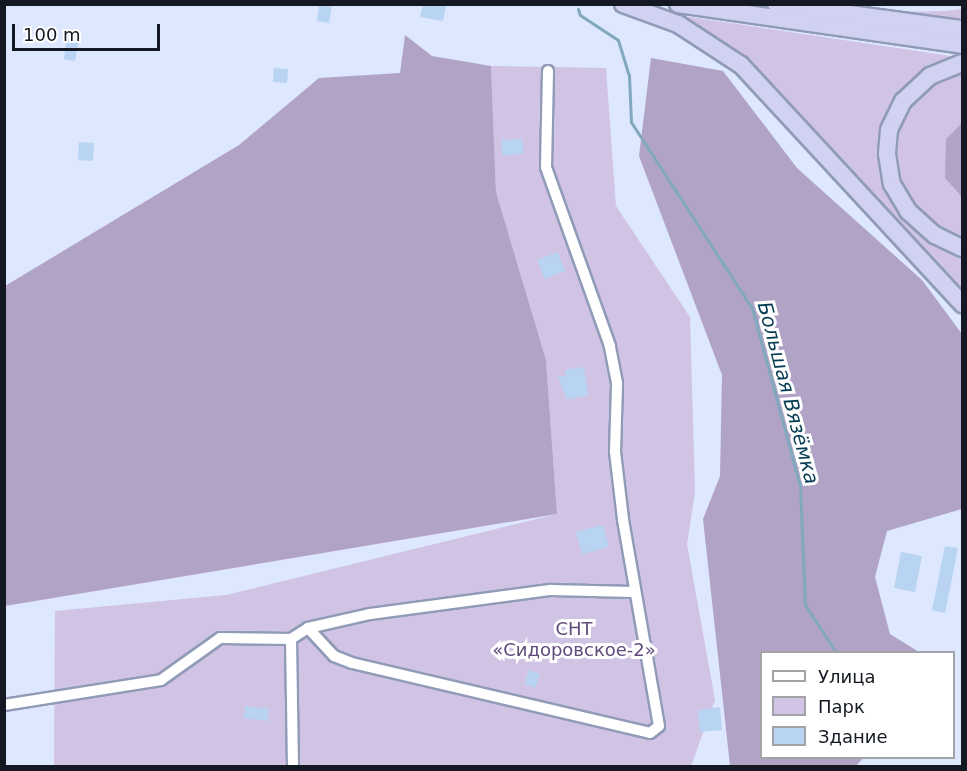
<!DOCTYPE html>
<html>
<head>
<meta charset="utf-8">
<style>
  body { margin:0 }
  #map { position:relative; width:967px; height:771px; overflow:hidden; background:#dde7fe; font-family:"DejaVu Sans",sans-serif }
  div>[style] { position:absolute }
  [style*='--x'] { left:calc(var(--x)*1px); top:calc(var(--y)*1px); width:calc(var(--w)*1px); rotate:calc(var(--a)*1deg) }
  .green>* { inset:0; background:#d0c3e3 }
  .forest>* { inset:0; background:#b1a3c5 }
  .stream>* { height:3px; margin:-1.5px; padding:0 1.5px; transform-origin:1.5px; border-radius:1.5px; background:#81a8bc }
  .building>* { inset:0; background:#b8d4f2 }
  .roads { filter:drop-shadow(2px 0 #909bb7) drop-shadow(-2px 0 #909bb7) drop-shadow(0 2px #909bb7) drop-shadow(0 -2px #909bb7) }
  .minor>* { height:10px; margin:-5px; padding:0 5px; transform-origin:5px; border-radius:5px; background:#fff }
  .highway>* { height:16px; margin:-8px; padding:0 8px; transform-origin:8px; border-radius:8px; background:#d1d1f2 }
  span { translate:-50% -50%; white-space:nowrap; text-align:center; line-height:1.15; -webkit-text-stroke:6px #fff; paint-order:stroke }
  .park-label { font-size:18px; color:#5f4a7b }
  .water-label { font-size:20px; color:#073e54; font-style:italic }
  .frame { position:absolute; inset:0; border:6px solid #131822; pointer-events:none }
  .legend { position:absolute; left:760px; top:651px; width:195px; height:108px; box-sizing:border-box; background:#fff; border:2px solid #a1a3a7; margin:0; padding:8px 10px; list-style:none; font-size:18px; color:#131822 }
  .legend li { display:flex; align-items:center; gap:12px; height:30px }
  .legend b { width:30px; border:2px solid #a1a3a7 }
  .scale { position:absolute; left:12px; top:24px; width:148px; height:27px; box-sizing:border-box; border:3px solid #131822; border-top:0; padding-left:8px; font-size:18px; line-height:21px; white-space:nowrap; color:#131822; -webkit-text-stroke:4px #fff; paint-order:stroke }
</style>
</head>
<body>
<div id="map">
  <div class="green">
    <i style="clip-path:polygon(962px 9px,962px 21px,894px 12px,947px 11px)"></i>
    <i style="clip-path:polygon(683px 16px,957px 57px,905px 87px,896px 100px,879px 156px,888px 196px,911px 226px,926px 240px,962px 256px,962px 288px,751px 60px)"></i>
    <i style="clip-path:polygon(491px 66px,606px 68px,616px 206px,690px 317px,695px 492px,687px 544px,715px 700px,691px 766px,54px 766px,55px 611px,226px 595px,557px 514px,546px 360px,496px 192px)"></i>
    <i style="clip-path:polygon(962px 69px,962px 239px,924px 220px,900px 187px,893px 141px,905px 107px,926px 85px)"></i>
  </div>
  <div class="forest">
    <i style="clip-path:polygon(405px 35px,432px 56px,491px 66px,496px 192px,546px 360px,557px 514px,5px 606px,5px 286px,239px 145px,319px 78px,400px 73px)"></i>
    <i style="clip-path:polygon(651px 58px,723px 71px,797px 168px,922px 280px,962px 334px,962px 509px,887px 531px,875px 577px,890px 634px,919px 652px,762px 652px,762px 758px,863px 758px,856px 766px,730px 766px,703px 519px,720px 476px,722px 375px,639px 156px)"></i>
    <i style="clip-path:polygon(962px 123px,962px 197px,945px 178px,946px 139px)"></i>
  </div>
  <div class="stream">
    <i style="--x:578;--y:9;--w:6;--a:72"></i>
    <i style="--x:580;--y:15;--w:45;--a:33.3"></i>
    <i style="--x:618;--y:40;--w:37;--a:73"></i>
    <i style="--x:629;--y:75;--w:47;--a:87.6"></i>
    <i style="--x:631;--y:122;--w:222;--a:57"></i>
    <i style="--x:752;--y:308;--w:184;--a:74.9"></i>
    <i style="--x:800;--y:486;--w:119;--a:87.6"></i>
    <i style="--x:805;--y:605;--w:56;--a:56.6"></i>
  </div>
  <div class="building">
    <i style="clip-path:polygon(319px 4px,332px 4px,329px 23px,317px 21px)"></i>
    <i style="clip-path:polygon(423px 4px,446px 6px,443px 21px,420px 17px)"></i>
    <i style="clip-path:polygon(67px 38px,79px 40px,75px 61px,64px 59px)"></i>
    <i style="clip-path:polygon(274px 68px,288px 69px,287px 83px,273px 82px)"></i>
    <i style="clip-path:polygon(523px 139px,523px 154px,502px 156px,501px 140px)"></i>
    <i style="clip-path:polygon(79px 142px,94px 143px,93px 161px,78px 160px)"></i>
    <i style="clip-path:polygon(558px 252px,565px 271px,545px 279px,537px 260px)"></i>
    <i style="clip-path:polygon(584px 367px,588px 396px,567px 399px,558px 377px,566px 376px,565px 370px)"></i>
    <i style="clip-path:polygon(603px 525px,609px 547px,582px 554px,576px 532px)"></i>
    <i style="clip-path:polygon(945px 546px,958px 548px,945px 613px,932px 610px)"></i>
    <i style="clip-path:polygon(901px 552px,922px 556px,915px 592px,894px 588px)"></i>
    <i style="clip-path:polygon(529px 670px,540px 674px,535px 688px,524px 684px)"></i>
    <i style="clip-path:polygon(245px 706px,269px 709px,268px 721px,244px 718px)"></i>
    <i style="clip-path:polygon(720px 707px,722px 730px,700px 732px,698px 710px)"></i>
  </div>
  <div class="roads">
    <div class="minor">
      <i style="--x:308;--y:628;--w:38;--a:47"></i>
      <i style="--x:334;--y:656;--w:19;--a:21"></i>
      <i style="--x:352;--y:663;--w:306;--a:13.2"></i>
      <i style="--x:650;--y:733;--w:11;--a:-38"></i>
      <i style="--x:659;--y:726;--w:210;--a:-99.9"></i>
      <i style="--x:623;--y:519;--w:67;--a:-96.8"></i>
      <i style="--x:615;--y:452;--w:69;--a:-88.3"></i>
      <i style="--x:617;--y:383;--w:38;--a:-101"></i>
      <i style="--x:610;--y:346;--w:190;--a:-109.7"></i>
      <i style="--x:546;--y:167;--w:96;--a:-88.8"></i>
      <i style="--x:291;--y:639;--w:127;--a:89.1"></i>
      <i style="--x:4;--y:705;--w:159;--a:-9"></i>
      <i style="--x:161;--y:680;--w:72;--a:-35.4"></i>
      <i style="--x:220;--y:638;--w:71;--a:0.8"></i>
      <i style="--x:291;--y:639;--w:20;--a:-33"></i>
      <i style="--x:308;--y:628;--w:64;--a:-12.7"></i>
      <i style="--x:370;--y:614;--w:183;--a:-7.6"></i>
      <i style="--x:551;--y:590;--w:82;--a:1.4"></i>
    </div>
    <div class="highway">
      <i style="--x:623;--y:4;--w:59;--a:20"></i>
      <i style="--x:678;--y:24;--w:75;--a:33.1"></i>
      <i style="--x:741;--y:65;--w:326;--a:47.2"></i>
      <i style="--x:678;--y:4;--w:287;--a:8.2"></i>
      <i style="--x:776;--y:4;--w:188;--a:7.7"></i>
      <i style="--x:962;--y:63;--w:35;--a:158"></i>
      <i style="--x:930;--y:76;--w:37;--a:137"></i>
      <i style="--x:903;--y:101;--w:32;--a:116"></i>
      <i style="--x:889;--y:130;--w:24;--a:95"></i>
      <i style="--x:887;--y:154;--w:30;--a:81"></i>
      <i style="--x:892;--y:184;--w:31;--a:59"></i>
      <i style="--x:908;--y:211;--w:36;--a:42"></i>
      <i style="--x:935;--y:235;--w:30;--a:26"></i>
    </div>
  </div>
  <div class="park-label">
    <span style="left:574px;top:640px">СНТ<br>«Сидоровское-2»</span>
  </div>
  <div class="water-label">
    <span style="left:788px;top:393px;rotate:75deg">Большая Вязёмка</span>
  </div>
  <div class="frame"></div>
  <ul class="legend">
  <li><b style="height:8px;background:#fff"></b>Улица</li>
  <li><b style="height:16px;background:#d0c3e3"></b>Парк</li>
  <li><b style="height:16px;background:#b8d4f2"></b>Здание</li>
  </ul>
  <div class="scale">100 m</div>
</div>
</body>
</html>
